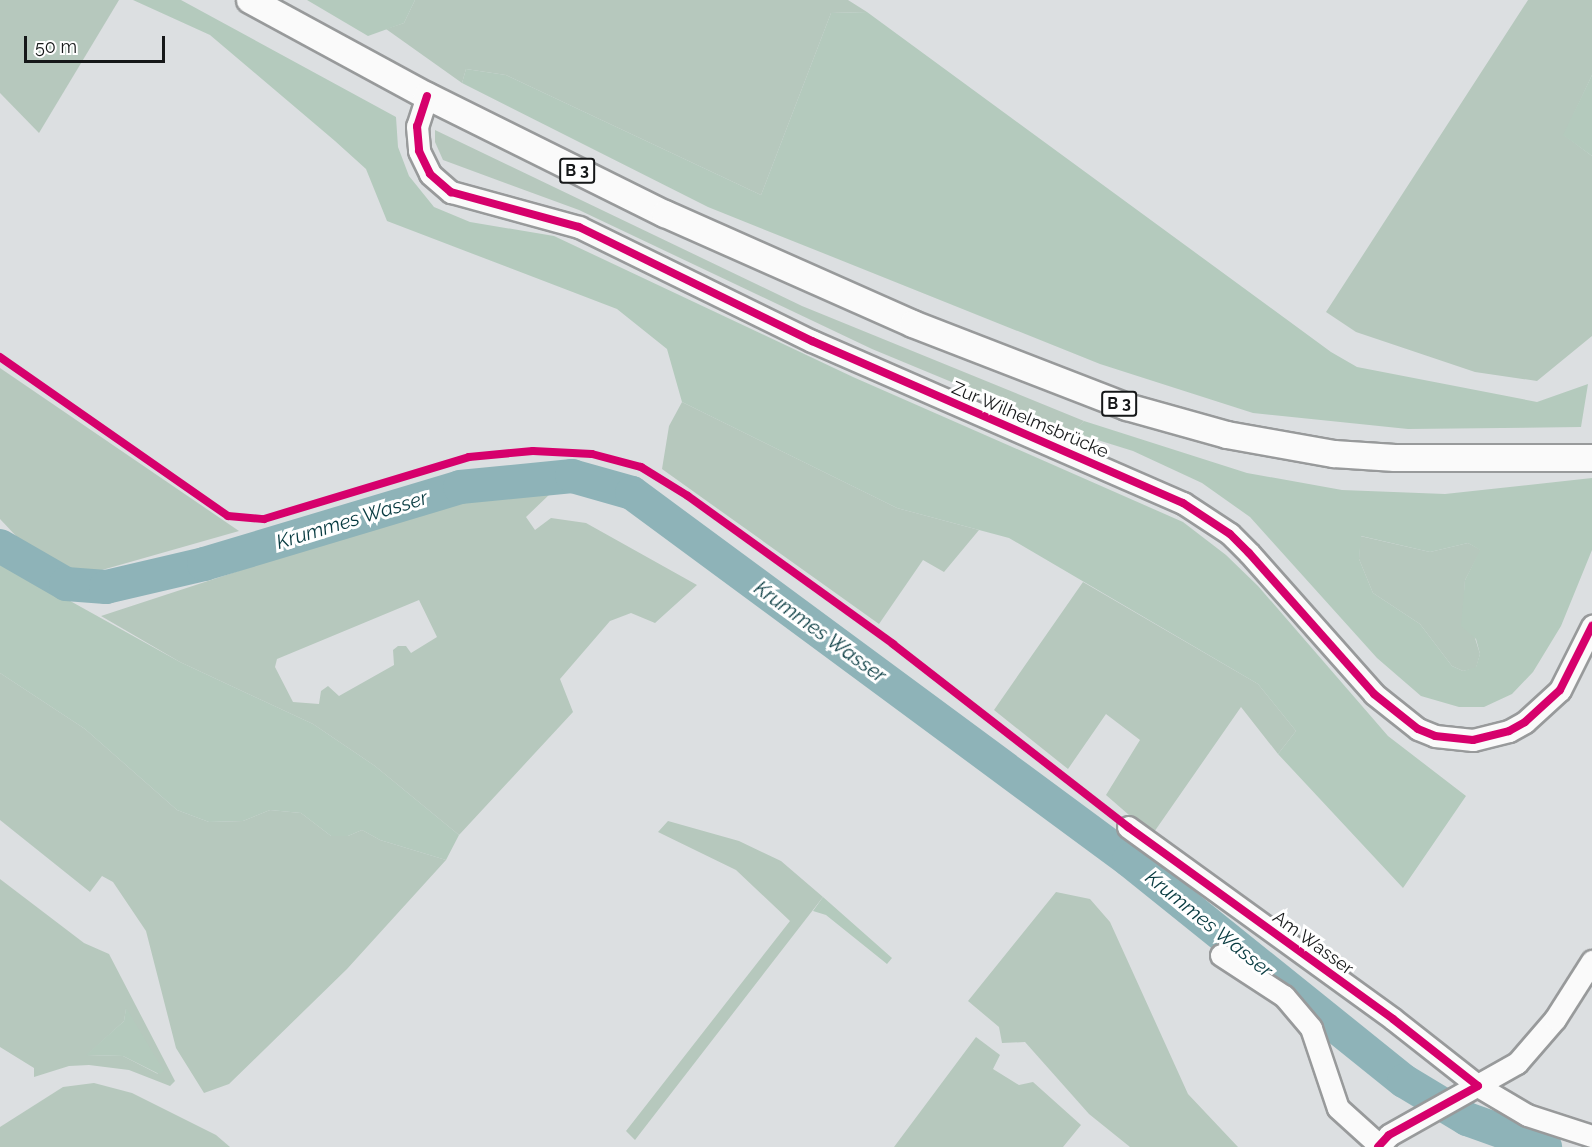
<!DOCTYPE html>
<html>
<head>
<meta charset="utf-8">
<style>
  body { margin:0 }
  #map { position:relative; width:1592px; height:1147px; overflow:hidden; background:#dcdfe1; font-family:Raleway,sans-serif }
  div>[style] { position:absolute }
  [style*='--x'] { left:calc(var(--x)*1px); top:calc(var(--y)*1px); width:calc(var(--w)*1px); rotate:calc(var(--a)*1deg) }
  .green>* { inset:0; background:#b6c8bd }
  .forest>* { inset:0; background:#b4cabd }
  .river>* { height:34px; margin:-17px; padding:0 17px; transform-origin:17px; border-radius:17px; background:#8eb3b8 }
  .roads { filter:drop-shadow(2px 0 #989a9b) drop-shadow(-2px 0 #989a9b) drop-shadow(0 2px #989a9b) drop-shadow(0 -2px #989a9b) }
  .minor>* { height:21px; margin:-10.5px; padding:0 10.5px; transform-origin:10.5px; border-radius:10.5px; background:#fafafa }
  .major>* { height:26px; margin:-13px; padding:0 13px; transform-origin:13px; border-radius:13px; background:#fafafa }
  .cycleway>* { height:8px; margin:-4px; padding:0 4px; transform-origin:4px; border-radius:4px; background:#d6006c }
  span { translate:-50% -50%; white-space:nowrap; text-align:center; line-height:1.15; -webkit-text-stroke:6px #fff; paint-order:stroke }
  .shield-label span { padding:2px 4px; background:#fff; border:2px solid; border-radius:4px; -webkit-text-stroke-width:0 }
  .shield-label { font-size:16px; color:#161819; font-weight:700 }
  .street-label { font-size:18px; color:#161819 }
  .water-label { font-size:20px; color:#083b41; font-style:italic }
  .scale { position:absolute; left:24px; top:36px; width:141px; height:27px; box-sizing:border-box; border:3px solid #161819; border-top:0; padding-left:8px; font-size:18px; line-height:21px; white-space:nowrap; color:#161819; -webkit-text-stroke:4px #fff; paint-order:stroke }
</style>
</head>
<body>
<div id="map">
  <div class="green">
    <i style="clip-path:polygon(0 0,119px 0,39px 133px,0 93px)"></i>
    <i style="clip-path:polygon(415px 0,848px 0,867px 12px,831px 13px,761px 195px,506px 75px,466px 69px,462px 83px,386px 29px,404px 23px)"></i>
    <i style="clip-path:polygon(1528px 0,1592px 0,1592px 75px,1564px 135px,1592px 156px,1592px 336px,1537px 381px,1475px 372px,1356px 332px,1326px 312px)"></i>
    <i style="clip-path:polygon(435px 130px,802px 306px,1084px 421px,1072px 432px,872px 349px,579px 210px,443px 160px,435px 142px)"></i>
    <i style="clip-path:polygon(0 368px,239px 531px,102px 570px,70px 572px,17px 537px,0 519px)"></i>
    <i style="clip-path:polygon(682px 402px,897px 508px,979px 530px,944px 572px,923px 560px,879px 624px,662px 469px,669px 426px)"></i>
    <i style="clip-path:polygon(evenodd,529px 490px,551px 493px,526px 517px,535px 530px,551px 518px,586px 523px,697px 585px,655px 623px,631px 613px,610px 621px,560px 679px,573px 712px,459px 835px,375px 766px,313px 724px,180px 662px,101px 616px,418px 512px,529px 490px,419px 600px,437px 637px,411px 653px,406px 646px,398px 646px,393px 650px,394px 665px,339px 696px,328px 686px,321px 691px,319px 704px,293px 702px,275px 667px,277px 659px,419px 600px)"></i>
    <i style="clip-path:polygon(1360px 536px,1430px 552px,1468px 543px,1481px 550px,1465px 580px,1464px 603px,1480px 654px,1476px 668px,1463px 671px,1452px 666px,1420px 624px,1373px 593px,1359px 559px)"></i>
    <i style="clip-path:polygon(1083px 582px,1258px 684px,1296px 731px,1278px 754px,1241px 707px,1152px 835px,1106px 795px,1140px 740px,1106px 714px,1068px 769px,994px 710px)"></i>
    <i style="clip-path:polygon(0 673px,85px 729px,177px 810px,209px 822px,243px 821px,270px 810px,301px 813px,331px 836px,348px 836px,362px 830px,380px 840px,446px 860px,347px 969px,229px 1084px,204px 1093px,176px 1048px,146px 931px,113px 882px,102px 876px,90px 892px,0 820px)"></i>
    <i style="clip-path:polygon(668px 821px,739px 841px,781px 861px,823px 897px,635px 1140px,626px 1131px,790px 921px,736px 870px,658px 832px)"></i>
    <i style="clip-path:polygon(evenodd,0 879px,84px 943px,109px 954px,175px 1081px,170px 1086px,129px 1070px,89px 1065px,69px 1066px,34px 1077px,34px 1068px,0 1047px,0 879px,126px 1009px,158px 1074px,123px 1056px,87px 1055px,124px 1021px,126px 1009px)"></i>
    <i style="clip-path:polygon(1056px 892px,1090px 899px,1110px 922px,1188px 1094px,1238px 1147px,1130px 1147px,1089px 1114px,1025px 1042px,1002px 1043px,999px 1027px,968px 1001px)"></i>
    <i style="clip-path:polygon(976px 1037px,1000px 1055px,993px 1069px,1019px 1085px,1033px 1082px,1081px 1125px,1063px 1147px,894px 1147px)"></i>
    <i style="clip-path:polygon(94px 1083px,132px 1093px,216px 1135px,230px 1147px,0 1147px,0 1127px,63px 1087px)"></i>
  </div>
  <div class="forest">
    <i style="clip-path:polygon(133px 0,181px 0,396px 117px,398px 147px,409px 176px,434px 207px,470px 222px,554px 236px,853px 377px,1183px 522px,1226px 555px,1258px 586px,1388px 736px,1466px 796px,1403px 888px,1278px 754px,1296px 731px,1258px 684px,1009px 538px,897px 508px,682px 402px,667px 349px,617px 309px,387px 221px,366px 169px,335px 141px,210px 35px)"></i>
    <i style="clip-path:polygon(307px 0,415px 0,404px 23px,368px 36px)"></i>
    <i style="clip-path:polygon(867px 12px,1331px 352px,1357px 367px,1537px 402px,1588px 384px,1581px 427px,1408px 429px,1253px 413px,1100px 364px,708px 207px,462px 83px,466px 69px,506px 75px,761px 195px,831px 13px)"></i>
    <i style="clip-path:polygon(1592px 75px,1592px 156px,1563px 135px)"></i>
    <i style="clip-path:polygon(evenodd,1084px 421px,1247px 473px,1342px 490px,1445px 494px,1592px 478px,1592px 550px,1561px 626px,1533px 672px,1512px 694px,1484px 707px,1459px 707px,1421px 696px,1377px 658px,1250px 517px,1202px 483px,1133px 451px,1072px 432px,1084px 421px,1361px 536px,1430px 552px,1468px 543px,1480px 550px,1465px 580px,1461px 626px,1476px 639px,1480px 654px,1476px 667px,1463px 671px,1452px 666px,1420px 624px,1373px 593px,1359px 559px,1361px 536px)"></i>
    <i style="clip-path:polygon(0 562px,180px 662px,313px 724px,375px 766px,459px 835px,446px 860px,380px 840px,362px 830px,348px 836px,331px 836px,301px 813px,270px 810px,243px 821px,209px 822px,177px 810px,85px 729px,0 673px)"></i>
    <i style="clip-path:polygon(823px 897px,892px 958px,887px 964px,826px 915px,813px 911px)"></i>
    <i style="clip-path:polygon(126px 1008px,164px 1071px,159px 1074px,123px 1056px,86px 1055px,124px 1021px)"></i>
  </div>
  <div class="river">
    <i style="--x:0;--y:546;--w:76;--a:29.9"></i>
    <i style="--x:66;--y:584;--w:40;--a:4.3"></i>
    <i style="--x:106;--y:587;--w:101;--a:-13.2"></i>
    <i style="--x:204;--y:564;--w:267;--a:-16.7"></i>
    <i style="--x:460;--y:487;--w:113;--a:-5.6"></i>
    <i style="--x:572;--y:476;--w:62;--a:15.8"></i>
    <i style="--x:632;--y:493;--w:618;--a:36.44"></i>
    <i style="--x:1129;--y:860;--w:353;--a:38.8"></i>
    <i style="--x:1404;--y:1081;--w:74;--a:31.1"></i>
    <i style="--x:1467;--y:1119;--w:83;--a:19.7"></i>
  </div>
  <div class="roads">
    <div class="minor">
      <i style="--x:427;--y:96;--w:32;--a:108"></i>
      <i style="--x:417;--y:126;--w:25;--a:85"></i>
      <i style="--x:419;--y:151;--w:25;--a:64"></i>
      <i style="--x:430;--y:174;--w:28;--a:41"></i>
      <i style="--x:451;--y:192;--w:133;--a:15.3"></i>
      <i style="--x:579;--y:227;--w:259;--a:26.1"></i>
      <i style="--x:812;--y:341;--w:405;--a:23.6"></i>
      <i style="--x:1183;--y:503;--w:56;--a:33.4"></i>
      <i style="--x:1230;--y:534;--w:27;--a:45"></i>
      <i style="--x:1249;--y:553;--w:188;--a:48.4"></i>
      <i style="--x:1374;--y:694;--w:56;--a:38.5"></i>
      <i style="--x:1418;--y:729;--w:18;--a:22"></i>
      <i style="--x:1435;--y:736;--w:38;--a:6"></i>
      <i style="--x:1473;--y:740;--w:37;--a:-14"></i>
      <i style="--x:1509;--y:731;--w:18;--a:-29"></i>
      <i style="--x:1525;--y:722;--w:47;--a:-42.4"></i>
      <i style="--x:1560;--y:690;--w:72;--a:-63.4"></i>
      <i style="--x:1128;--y:827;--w:327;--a:35.9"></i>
      <i style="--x:1393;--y:1019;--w:108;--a:38.2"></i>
      <i style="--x:1478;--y:1086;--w:57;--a:30.6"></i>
      <i style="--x:1527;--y:1115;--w:68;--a:17.9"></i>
      <i style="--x:1221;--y:955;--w:75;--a:33.1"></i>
      <i style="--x:1284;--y:996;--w:42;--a:49.8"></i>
      <i style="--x:1311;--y:1028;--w:84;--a:71.4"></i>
      <i style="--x:1338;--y:1108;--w:55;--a:42.1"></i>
      <i style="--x:1378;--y:1147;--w:16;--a:-47"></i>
      <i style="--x:1389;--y:1135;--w:147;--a:-29.4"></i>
      <i style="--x:1517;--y:1063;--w:58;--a:-49.2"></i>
      <i style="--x:1555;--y:1019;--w:69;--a:-57.5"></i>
    </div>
    <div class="major">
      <i style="--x:250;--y:0;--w:201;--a:28.5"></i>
      <i style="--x:427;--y:96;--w:266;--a:26.4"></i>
      <i style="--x:665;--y:214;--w:271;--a:23.9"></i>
      <i style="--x:913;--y:324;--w:230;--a:21.2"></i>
      <i style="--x:1127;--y:407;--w:104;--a:15.6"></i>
      <i style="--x:1227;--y:435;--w:109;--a:10.1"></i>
      <i style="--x:1334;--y:454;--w:61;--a:3.8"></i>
      <i style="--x:1395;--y:458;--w:197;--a:0"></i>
    </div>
  </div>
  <div class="cycleway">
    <i style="--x:427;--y:96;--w:32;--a:108"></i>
    <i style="--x:417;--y:126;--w:25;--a:85"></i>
    <i style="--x:419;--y:151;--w:25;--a:64"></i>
    <i style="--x:430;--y:174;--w:28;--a:41"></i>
    <i style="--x:451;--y:192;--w:133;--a:15.3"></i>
    <i style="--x:579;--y:227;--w:259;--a:26.1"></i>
    <i style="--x:812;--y:341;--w:405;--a:23.6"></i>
    <i style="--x:1183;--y:503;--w:56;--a:33.4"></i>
    <i style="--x:1230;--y:534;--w:27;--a:45"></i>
    <i style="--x:1249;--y:553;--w:188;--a:48.4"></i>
    <i style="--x:1374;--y:694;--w:56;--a:38.5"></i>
    <i style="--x:1418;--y:729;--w:18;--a:22"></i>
    <i style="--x:1435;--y:736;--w:38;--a:6"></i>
    <i style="--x:1473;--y:740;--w:37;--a:-14"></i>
    <i style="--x:1509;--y:731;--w:18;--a:-29"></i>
    <i style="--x:1525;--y:722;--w:47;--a:-42.4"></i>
    <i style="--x:1560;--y:690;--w:72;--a:-63.4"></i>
    <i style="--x:0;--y:357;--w:278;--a:34.9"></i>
    <i style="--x:228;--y:516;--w:36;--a:5"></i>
    <i style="--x:264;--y:519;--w:214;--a:-16.8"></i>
    <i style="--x:469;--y:457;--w:64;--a:-5.4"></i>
    <i style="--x:533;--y:451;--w:59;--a:2.9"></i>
    <i style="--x:592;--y:454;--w:51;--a:14.9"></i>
    <i style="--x:641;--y:467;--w:55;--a:31.7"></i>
    <i style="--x:688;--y:496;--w:253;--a:35.8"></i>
    <i style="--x:893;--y:644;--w:298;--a:37.9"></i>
    <i style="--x:1128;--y:827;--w:327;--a:35.9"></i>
    <i style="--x:1393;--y:1019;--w:108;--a:38.2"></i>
    <i style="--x:1478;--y:1086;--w:102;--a:151.2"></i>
    <i style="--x:1389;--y:1135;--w:16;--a:133"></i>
  </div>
  <div class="shield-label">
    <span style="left:577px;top:171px">B 3</span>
    <span style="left:1119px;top:404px">B 3</span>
  </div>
  <div class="street-label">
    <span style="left:1030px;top:420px;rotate:23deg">Zur Wilhelmsbrücke</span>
    <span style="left:1313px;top:943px;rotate:36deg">Am Wasser</span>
  </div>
  <div class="water-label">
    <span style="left:352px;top:520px;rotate:-17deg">Krummes Wasser</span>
    <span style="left:820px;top:632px;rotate:36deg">Krummes Wasser</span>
    <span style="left:1209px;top:924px;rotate:39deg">Krummes Wasser</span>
  </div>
  <div class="scale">50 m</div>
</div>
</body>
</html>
